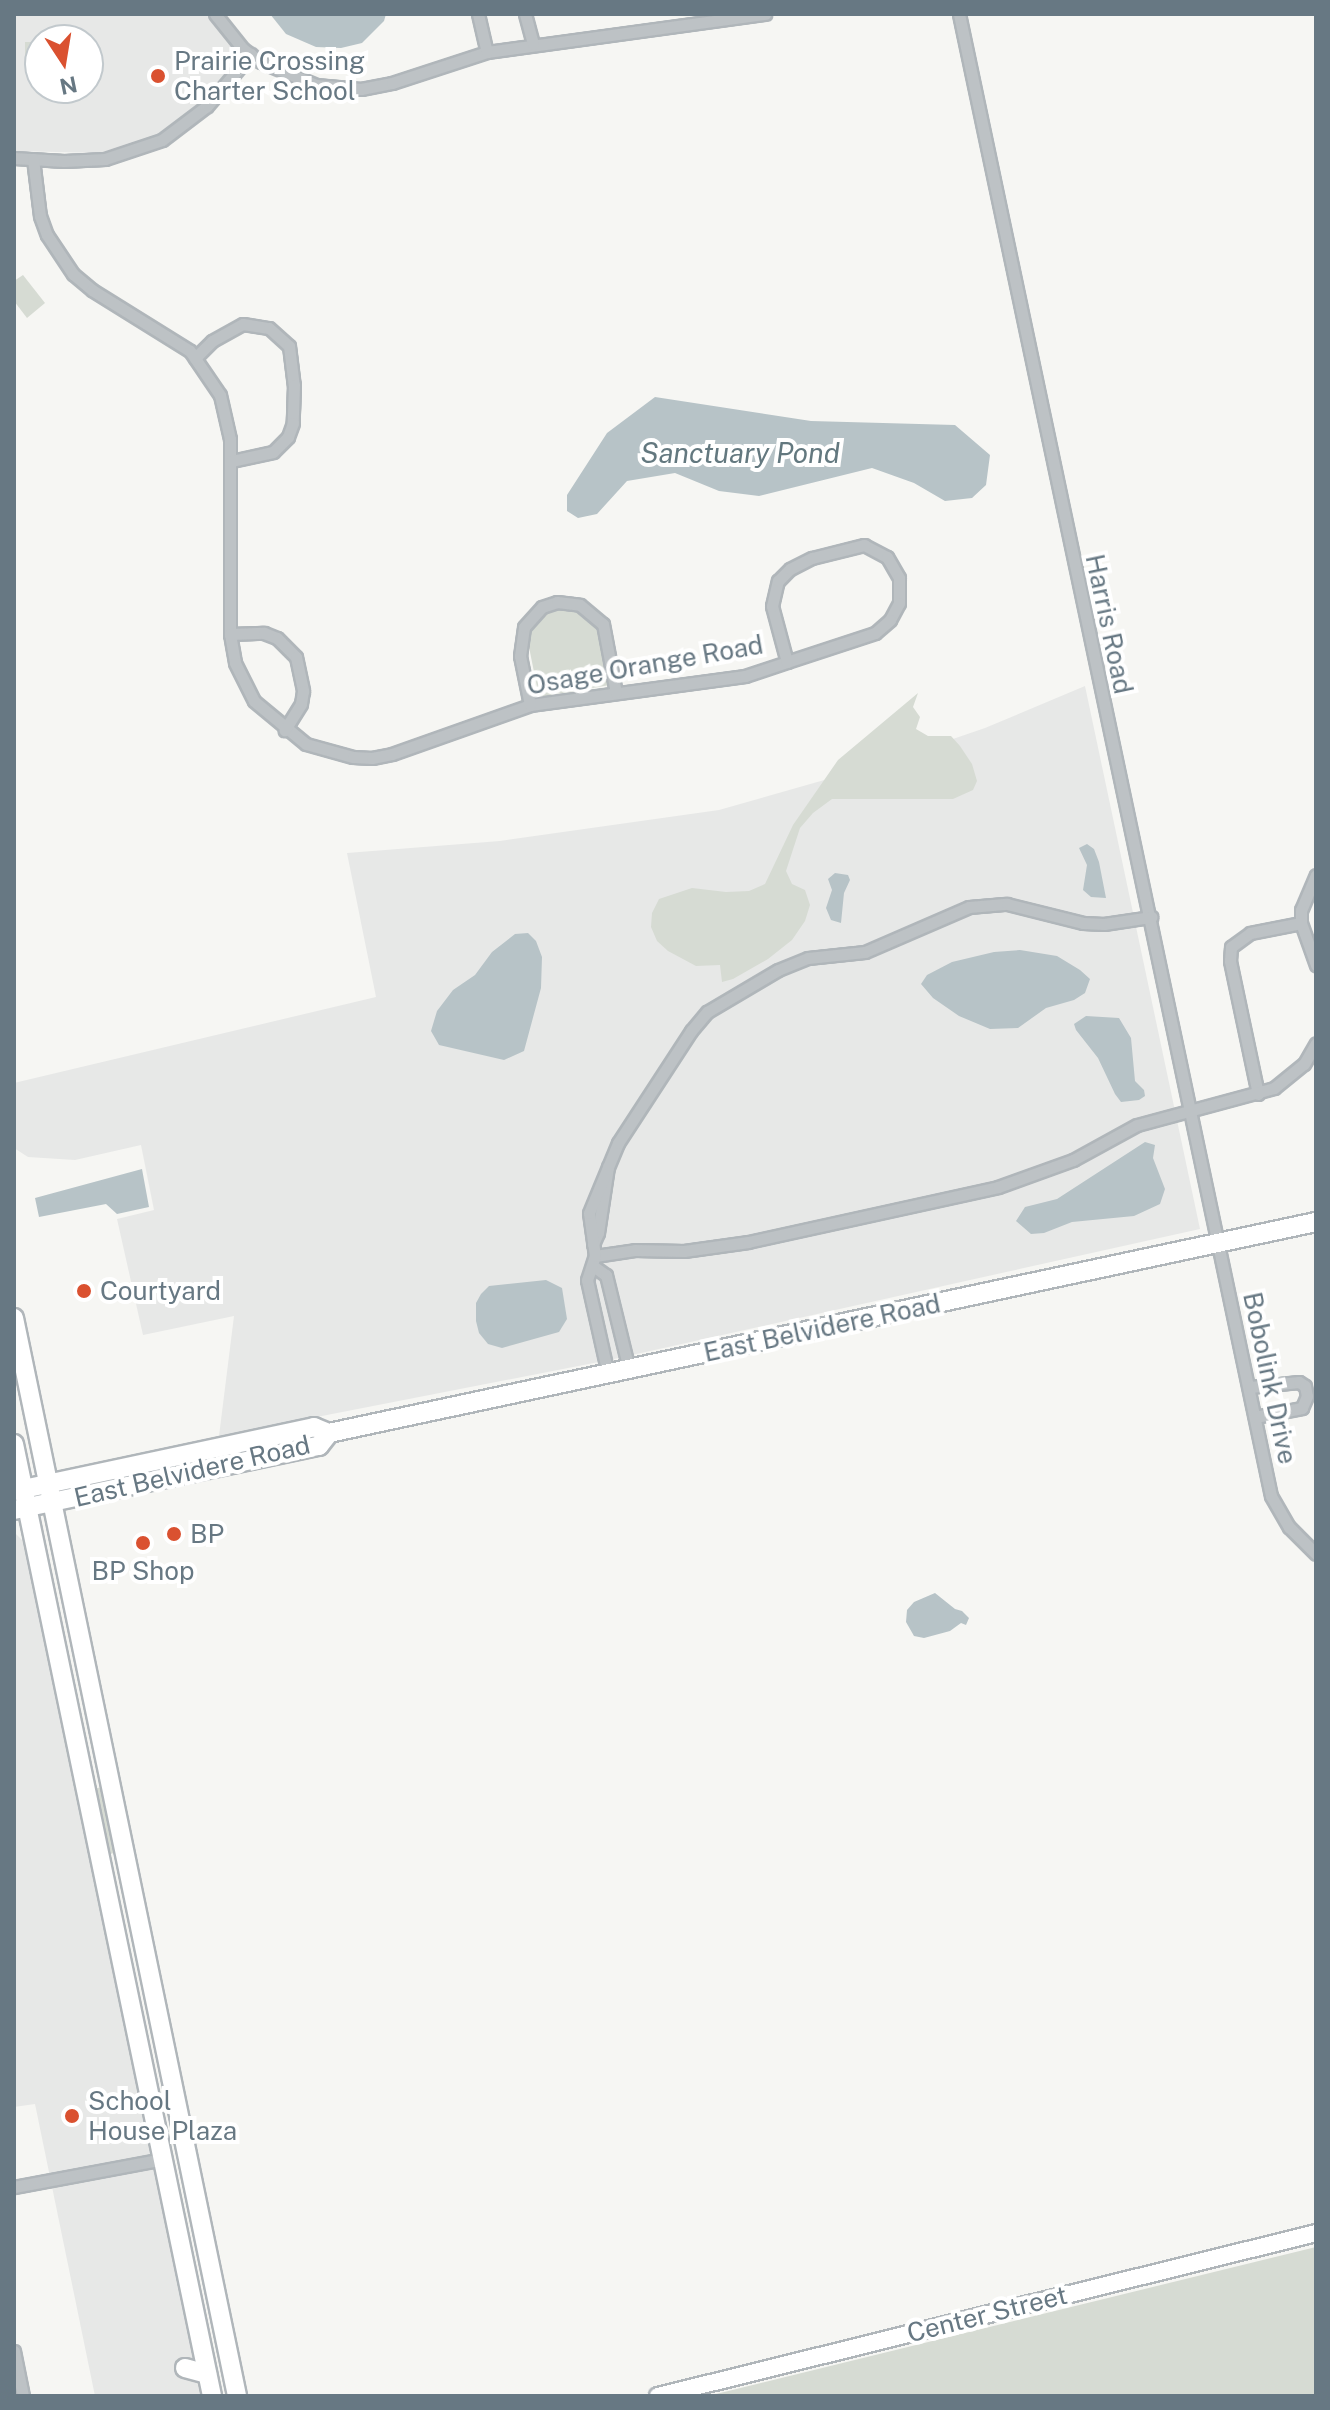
<!DOCTYPE html>
<html>
<head>
<meta charset="utf-8">
<style>
  body { margin:0 }
  #map { position:relative; width:1330px; height:2410px; overflow:hidden; background:#f6f6f3; font-family:"Public Sans",sans-serif }
  div>[style] { position:absolute }
  [style*='--x'] { left:calc(var(--x)*1px); top:calc(var(--y)*1px); width:calc(var(--w)*1px); rotate:calc(var(--a)*1deg) }
  .built>* { inset:0; background:#e7e8e7 }
  .green>* { inset:0; background:#d6dbd3 }
  .water>* { inset:0; background:#b7c3c7 }
  .roads { filter:drop-shadow(2px 0 #b0b6ba) drop-shadow(-2px 0 #b0b6ba) drop-shadow(0 2px #b0b6ba) drop-shadow(0 -2px #b0b6ba) }
  .street>* { height:11px; margin:-5.5px; padding:0 5.5px; transform-origin:5.5px; border-radius:5.5px; background:#bdc2c5 }
  .secondary>* { height:16px; margin:-8px; padding:0 8px; transform-origin:8px; border-radius:8px; background:#fff }
  .primary>* { height:18px; margin:-9px; padding:0 9px; transform-origin:9px; border-radius:9px; background:#fff }
  .dots>* { width:22px; height:22px; translate:-50% -50%; box-sizing:border-box; border:4px solid #fff; border-radius:50% }
  span { translate:-50% -50%; white-space:nowrap; text-align:center; line-height:1.15; -webkit-text-stroke:8px #fff; paint-order:stroke }
  .poi-label { font-size:26px; color:#677883 }
  .left { translate:0 -50%; text-align:left }
  .street-label { font-size:26px; color:#677883 }
  .water-label { font-size:28px; color:#63787f; font-style:italic }
  .frame { position:absolute; inset:0; border:16px solid #677883; pointer-events:none }
  .north { position:absolute; left:24px; top:24px; width:80px; height:80px; box-sizing:border-box; background:#fff; border:2px solid #c2c9cd; border-radius:50%; rotate:168deg; font-size:22px; font-weight:700; line-height:32px; text-align:center; color:#677883 }
  .north::after { content:''; display:block; margin:auto; width:28px; height:36px; background:#da5130; clip-path:polygon(50% 0,100% 100%,50% 72%,0 100%) }
</style>
</head>
<body>
<div id="map">
  <div class="built">
    <i style="clip-path:polygon(evenodd,14px 14px,209px 14px,237px 50px,239px 64px,201px 104px,167px 131px,145px 140px,99px 153px,14px 151px,14px 14px,40px 40px,88px 40px,88px 88px,40px 88px,40px 40px)"></i>
    <i style="clip-path:polygon(1085px 686px,1200px 1229px,614px 1359px,219px 1436px,234px 1316px,143px 1335px,117px 1219px,154px 1210px,141px 1145px,75px 1160px,28px 1157px,14px 1148px,14px 1083px,376px 997px,347px 853px,500px 841px,719px 810px,877px 765px,985px 728px)"></i>
    <i style="clip-path:polygon(14px 1532px,28px 1546px,204px 2396px,95px 2396px,35px 2104px,14px 2107px)"></i>
  </div>
  <div class="green">
    <i style="clip-path:polygon(25px 42px,40px 42px,40px 65px,25px 66px)"></i>
    <i style="clip-path:polygon(23px 275px,45px 303px,27px 318px,14px 301px,14px 281px)"></i>
    <i style="clip-path:polygon(562px 608px,584px 613px,597px 626px,610px 685px,539px 697px,528px 642px,534px 625px,547px 612px)"></i>
    <i style="clip-path:polygon(918px 693px,913px 707px,920px 717px,916px 729px,928px 736px,951px 736px,960px 746px,972px 764px,977px 781px,973px 790px,953px 799px,832px 799px,813px 813px,800px 828px,786px 871px,792px 884px,805px 890px,810px 905px,805px 921px,792px 940px,768px 959px,733px 979px,722px 982px,720px 965px,696px 966px,668px 951px,657px 941px,651px 927px,652px 913px,659px 899px,692px 888px,726px 892px,749px 891px,765px 884px,793px 825px,838px 760px)"></i>
    <i style="clip-path:polygon(102px 1787px,117px 1852px,107px 1855px,93px 1789px)"></i>
    <i style="clip-path:polygon(1316px 2247px,1316px 2396px,708px 2396px)"></i>
  </div>
  <div class="water">
    <i style="clip-path:polygon(270px 14px,386px 14px,384px 21px,362px 43px,341px 48px,316px 47px,286px 34px)"></i>
    <i style="clip-path:polygon(655px 397px,811px 421px,955px 425px,990px 455px,986px 485px,972px 498px,945px 501px,914px 483px,872px 468px,759px 496px,719px 491px,675px 473px,627px 481px,597px 514px,578px 518px,567px 511px,567px 495px,607px 433px)"></i>
    <i style="clip-path:polygon(1087px 844px,1094px 849px,1099px 862px,1106px 898px,1091px 897px,1083px 890px,1087px 865px,1079px 848px)"></i>
    <i style="clip-path:polygon(835px 873px,848px 875px,850px 880px,844px 893px,841px 923px,831px 920px,826px 908px,832px 890px,828px 879px)"></i>
    <i style="clip-path:polygon(528px 933px,536px 941px,542px 957px,541px 988px,524px 1051px,504px 1060px,439px 1045px,431px 1031px,437px 1011px,453px 990px,475px 975px,492px 952px,515px 934px)"></i>
    <i style="clip-path:polygon(1020px 950px,1057px 956px,1080px 970px,1090px 979px,1085px 993px,1074px 1000px,1046px 1008px,1018px 1028px,990px 1029px,959px 1016px,933px 998px,921px 984px,927px 975px,952px 962px,994px 952px)"></i>
    <i style="clip-path:polygon(1086px 1016px,1119px 1018px,1131px 1038px,1135px 1081px,1144px 1090px,1145px 1096px,1139px 1100px,1121px 1102px,1115px 1094px,1098px 1058px,1076px 1030px,1074px 1024px)"></i>
    <i style="clip-path:polygon(1145px 1142px,1155px 1145px,1153px 1158px,1165px 1189px,1160px 1204px,1134px 1216px,1072px 1222px,1044px 1233px,1031px 1234px,1016px 1221px,1025px 1207px,1057px 1199px)"></i>
    <i style="clip-path:polygon(142px 1169px,149px 1207px,117px 1214px,106px 1204px,39px 1217px,35px 1198px)"></i>
    <i style="clip-path:polygon(546px 1280px,562px 1288px,567px 1319px,559px 1332px,502px 1348px,488px 1344px,479px 1333px,476px 1321px,476px 1303px,481px 1294px,489px 1286px)"></i>
    <i style="clip-path:polygon(935px 1593px,955px 1609px,962px 1611px,969px 1618px,966px 1625px,961px 1623px,950px 1631px,924px 1638px,914px 1636px,906px 1622px,907px 1610px,914px 1602px)"></i>
  </div>
  <div class="roads">
    <div class="street">
      <i style="--x:215;--y:14;--w:45;--a:51.3"></i>
      <i style="--x:243;--y:49;--w:22;--a:36"></i>
      <i style="--x:261;--y:62;--w:60;--a:22.7"></i>
      <i style="--x:316;--y:85;--w:45;--a:5.1"></i>
      <i style="--x:361;--y:89;--w:32;--a:-11"></i>
      <i style="--x:392;--y:83;--w:100;--a:-18.1"></i>
      <i style="--x:487;--y:52;--w:281;--a:-7.8"></i>
      <i style="--x:478;--y:14;--w:39;--a:77"></i>
      <i style="--x:525;--y:14;--w:31;--a:75"></i>
      <i style="--x:959;--y:14;--w:1514;--a:78.11"></i>
      <i style="--x:1271;--y:1496;--w:36;--a:60"></i>
      <i style="--x:1289;--y:1527;--w:38;--a:45"></i>
      <i style="--x:14;--y:158;--w:50;--a:3.4"></i>
      <i style="--x:64;--y:161;--w:41;--a:-2.8"></i>
      <i style="--x:105;--y:159;--w:60;--a:-18.4"></i>
      <i style="--x:162;--y:140;--w:56;--a:-37.1"></i>
      <i style="--x:207;--y:106;--w:68;--a:-49.8"></i>
      <i style="--x:33;--y:159;--w:57;--a:83"></i>
      <i style="--x:40;--y:216;--w:20;--a:70"></i>
      <i style="--x:47;--y:235;--w:47;--a:56.3"></i>
      <i style="--x:73;--y:274;--w:25;--a:40"></i>
      <i style="--x:92;--y:290;--w:115;--a:31.9"></i>
      <i style="--x:190;--y:351;--w:53;--a:55.7"></i>
      <i style="--x:220;--y:395;--w:45;--a:77.2"></i>
      <i style="--x:230;--y:439;--w:195;--a:90"></i>
      <i style="--x:230;--y:634;--w:29;--a:80"></i>
      <i style="--x:235;--y:663;--w:42;--a:63.4"></i>
      <i style="--x:254;--y:701;--w:67;--a:39.6"></i>
      <i style="--x:306;--y:744;--w:49;--a:15.5"></i>
      <i style="--x:353;--y:757;--w:19;--a:3"></i>
      <i style="--x:372;--y:758;--w:20;--a:-11"></i>
      <i style="--x:392;--y:754;--w:146;--a:-19.5"></i>
      <i style="--x:530;--y:705;--w:217;--a:-7.7"></i>
      <i style="--x:745;--y:676;--w:44;--a:-18.4"></i>
      <i style="--x:195;--y:358;--w:24;--a:-45"></i>
      <i style="--x:212;--y:341;--w:35;--a:-29"></i>
      <i style="--x:243;--y:324;--w:26;--a:9"></i>
      <i style="--x:269;--y:328;--w:27;--a:42"></i>
      <i style="--x:289;--y:346;--w:39;--a:83"></i>
      <i style="--x:294;--y:385;--w:38;--a:92"></i>
      <i style="--x:293;--y:423;--w:15;--a:110"></i>
      <i style="--x:288;--y:437;--w:21;--a:135"></i>
      <i style="--x:273;--y:452;--w:43;--a:167.9"></i>
      <i style="--x:864;--y:545;--w:26;--a:28"></i>
      <i style="--x:887;--y:557;--w:24;--a:60"></i>
      <i style="--x:899;--y:578;--w:25;--a:90"></i>
      <i style="--x:899;--y:603;--w:19;--a:118"></i>
      <i style="--x:890;--y:620;--w:20;--a:139"></i>
      <i style="--x:875;--y:633;--w:93;--a:161.8"></i>
      <i style="--x:787;--y:662;--w:58;--a:-105"></i>
      <i style="--x:772;--y:606;--w:26;--a:-77"></i>
      <i style="--x:778;--y:581;--w:17;--a:-45"></i>
      <i style="--x:790;--y:569;--w:25;--a:-27"></i>
      <i style="--x:812;--y:558;--w:54;--a:-14"></i>
      <i style="--x:230;--y:634;--w:34;--a:-2"></i>
      <i style="--x:264;--y:633;--w:14;--a:21"></i>
      <i style="--x:277;--y:638;--w:27;--a:45"></i>
      <i style="--x:296;--y:657;--w:35;--a:78"></i>
      <i style="--x:303;--y:691;--w:13;--a:99"></i>
      <i style="--x:301;--y:704;--w:31;--a:122"></i>
      <i style="--x:530;--y:705;--w:50;--a:-101.5"></i>
      <i style="--x:520;--y:656;--w:29;--a:-82"></i>
      <i style="--x:524;--y:627;--w:27;--a:-48"></i>
      <i style="--x:542;--y:607;--w:16;--a:-18"></i>
      <i style="--x:557;--y:602;--w:23;--a:7"></i>
      <i style="--x:580;--y:605;--w:30;--a:40"></i>
      <i style="--x:603;--y:624;--w:70;--a:79.3"></i>
      <i style="--x:1316;--y:875;--w:38;--a:113"></i>
      <i style="--x:1301;--y:910;--w:13;--a:90"></i>
      <i style="--x:1301;--y:923;--w:45;--a:70.3"></i>
      <i style="--x:1258;--y:1094;--w:136;--a:-101.9"></i>
      <i style="--x:1230;--y:961;--w:14;--a:-86"></i>
      <i style="--x:1231;--y:947;--w:24;--a:-36"></i>
      <i style="--x:1250;--y:933;--w:52;--a:-11.1"></i>
      <i style="--x:593;--y:1244;--w:12;--a:-66"></i>
      <i style="--x:598;--y:1233;--w:67;--a:-81.4"></i>
      <i style="--x:595;--y:1256;--w:40;--a:-8.5"></i>
      <i style="--x:635;--y:1250;--w:49;--a:1.2"></i>
      <i style="--x:684;--y:1251;--w:65;--a:-8"></i>
      <i style="--x:748;--y:1242;--w:256;--a:-12.4"></i>
      <i style="--x:998;--y:1187;--w:80;--a:-19.8"></i>
      <i style="--x:1073;--y:1160;--w:73;--a:-28.7"></i>
      <i style="--x:1137;--y:1125;--w:142;--a:-15.1"></i>
      <i style="--x:1274;--y:1088;--w:38;--a:-39"></i>
      <i style="--x:1304;--y:1064;--w:24;--a:-60"></i>
      <i style="--x:593;--y:1266;--w:16;--a:35"></i>
      <i style="--x:606;--y:1275;--w:97;--a:76.3"></i>
      <i style="--x:608;--y:1374;--w:96;--a:-102.6"></i>
      <i style="--x:587;--y:1280;--w:25;--a:-72"></i>
      <i style="--x:595;--y:1256;--w:43;--a:-97.9"></i>
      <i style="--x:589;--y:1213;--w:76;--a:-67.5"></i>
      <i style="--x:618;--y:1143;--w:134;--a:-56.9"></i>
      <i style="--x:691;--y:1031;--w:25;--a:-50"></i>
      <i style="--x:707;--y:1012;--w:82;--a:-30.6"></i>
      <i style="--x:778;--y:970;--w:32;--a:-22"></i>
      <i style="--x:808;--y:958;--w:57;--a:-6"></i>
      <i style="--x:865;--y:952;--w:113;--a:-23.4"></i>
      <i style="--x:969;--y:907;--w:38;--a:-5"></i>
      <i style="--x:1007;--y:904;--w:78;--a:14"></i>
      <i style="--x:1083;--y:923;--w:21;--a:3"></i>
      <i style="--x:1104;--y:924;--w:48;--a:-8.5"></i>
      <i style="--x:1250;--y:1387;--w:49;--a:-5.8"></i>
      <i style="--x:1299;--y:1382;--w:7;--a:34"></i>
      <i style="--x:1305;--y:1386;--w:10;--a:79"></i>
      <i style="--x:1307;--y:1396;--w:13;--a:113"></i>
      <i style="--x:1302;--y:1408;--w:48;--a:169.2"></i>
      <i style="--x:14;--y:2187;--w:152;--a:-10.6"></i>
      <i style="--x:14;--y:2351;--w:46;--a:78.7"></i>
    </div>
    <div class="secondary">
      <i style="--x:658;--y:2396;--w:678;--a:-13.91"></i>
    </div>
    <div class="primary">
      <i style="--x:14;--y:1318;--w:1101;--a:78.31"></i>
      <i style="--x:14;--y:1444;--w:972;--a:78.25"></i>
      <i style="--x:14;--y:1491;--w:307;--a:-12"></i>
      <i style="--x:314;--y:1427;--w:16;--a:22"></i>
      <i style="--x:329;--y:1433;--w:1009;--a:-12.07"></i>
      <i style="--x:14;--y:1510;--w:312;--a:-11.9"></i>
      <i style="--x:319;--y:1446;--w:16;--a:-52"></i>
      <i style="--x:185;--y:2368;--w:23;--a:15"></i>
    </div>
  </div>
  <div class="dots">
    <i style="left:158px;top:76px;background:#da5130"></i>
    <i style="left:84px;top:1291px;background:#da5130"></i>
    <i style="left:174px;top:1534px;background:#da5130"></i>
    <i style="left:143px;top:1543px;background:#da5130"></i>
    <i style="left:72px;top:2116px;background:#da5130"></i>
  </div>
  <div class="poi-label">
    <span class="left" style="left:174px;top:76px">Prairie Crossing<br>Charter School</span>
    <span class="left" style="left:100px;top:1291px">Courtyard</span>
    <span class="left" style="left:190px;top:1534px">BP</span>
    <span style="left:143px;top:1571px">BP Shop</span>
    <span class="left" style="left:88px;top:2116px">School<br>House Plaza</span>
  </div>
  <div class="street-label">
    <span style="left:1109px;top:624px;rotate:78deg">Harris Road</span>
    <span style="left:645px;top:665px;rotate:-10deg">Osage Orange Road</span>
    <span style="left:822px;top:1328px;rotate:-12deg">East Belvidere Road</span>
    <span style="left:1270px;top:1378px;rotate:78deg">Bobolink Drive</span>
    <span style="left:192px;top:1471px;rotate:-13deg">East Belvidere Road</span>
    <span style="left:987px;top:2314px;rotate:-14deg">Center Street</span>
  </div>
  <div class="water-label">
    <span style="left:740px;top:453px">Sanctuary Pond</span>
  </div>
  <div class="frame"></div>
  <div class="north">N</div>
</div>
</body>
</html>
